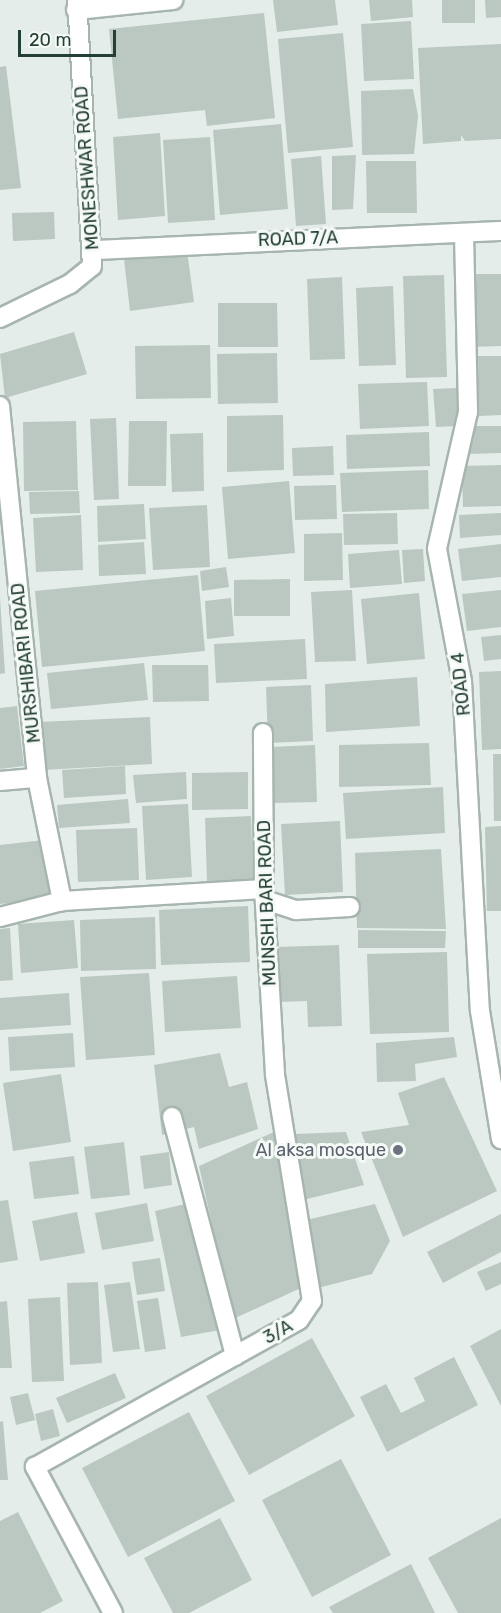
<!DOCTYPE html>
<html>
<head>
<meta charset="utf-8">
<style>
  body { margin:0 }
  #map { position:relative; width:501px; height:1613px; overflow:hidden; background:#e4ede9; font-family:Rubik,sans-serif }
  div>[style] { position:absolute }
  [style*='--x'] { left:calc(var(--x)*1px); top:calc(var(--y)*1px); width:calc(var(--w)*1px); rotate:calc(var(--a)*1deg) }
  .building>* { inset:0; background:#bac8c1 }
  .roads { filter:drop-shadow(2px 0 #a7b5af) drop-shadow(-2px 0 #a7b5af) drop-shadow(0 2px #a7b5af) drop-shadow(0 -2px #a7b5af) }
  .street>* { height:18px; margin:-9px; padding:0 9px; transform-origin:9px; border-radius:9px; background:#fff }
  .dots>* { width:16px; height:16px; translate:-50% -50%; box-sizing:border-box; border:3px solid #f5faf7; border-radius:50% }
  span { translate:-50% -50%; white-space:nowrap; text-align:center; line-height:1.15; -webkit-text-stroke:6px #f5faf7; paint-order:stroke }
  .street-label { font-size:18px; color:#243f35 }
  .worship-label { font-size:18px; color:#5b616d }
  .right { translate:-100% -50%; text-align:right }
  .scale { position:absolute; left:18px; top:30px; width:98px; height:27px; box-sizing:border-box; border:3px solid #243f35; border-top:0; padding-left:8px; font-size:18px; line-height:21px; white-space:nowrap; color:#243f35; -webkit-text-stroke:4px #f5faf7; paint-order:stroke }
</style>
</head>
<body>
<div id="map">
  <div class="building">
    <i style="clip-path:polygon(273px 0,335px 0,338px 25px,277px 32px)"></i>
    <i style="clip-path:polygon(369px 0,412px 0,413px 17px,371px 21px)"></i>
    <i style="clip-path:polygon(442px 0,475px 0,475px 23px,442px 23px)"></i>
    <i style="clip-path:polygon(485px 0,501px 0,501px 17px,486px 18px)"></i>
    <i style="clip-path:polygon(264px 13px,275px 118px,207px 126px,205px 110px,118px 119px,109px 29px)"></i>
    <i style="clip-path:polygon(411px 21px,414px 79px,364px 81px,361px 24px)"></i>
    <i style="clip-path:polygon(343px 33px,353px 147px,288px 153px,278px 39px)"></i>
    <i style="clip-path:polygon(501px 44px,501px 139px,465px 141px,461px 135px,461px 141px,423px 144px,418px 48px)"></i>
    <i style="clip-path:polygon(6px 66px,21px 188px,0 190px,0 67px)"></i>
    <i style="clip-path:polygon(413px 89px,418px 116px,414px 154px,362px 155px,361px 91px)"></i>
    <i style="clip-path:polygon(281px 124px,288px 209px,220px 215px,213px 130px)"></i>
    <i style="clip-path:polygon(160px 133px,165px 216px,118px 220px,113px 137px)"></i>
    <i style="clip-path:polygon(210px 137px,215px 220px,168px 223px,163px 140px)"></i>
    <i style="clip-path:polygon(356px 155px,353px 209px,332px 210px,332px 156px)"></i>
    <i style="clip-path:polygon(321px 156px,326px 224px,296px 226px,291px 159px)"></i>
    <i style="clip-path:polygon(366px 161px,416px 161px,417px 213px,367px 213px)"></i>
    <i style="clip-path:polygon(54px 212px,55px 239px,13px 241px,12px 213px)"></i>
    <i style="clip-path:polygon(187px 251px,194px 302px,130px 311px,124px 259px)"></i>
    <i style="clip-path:polygon(471px 274px,501px 274px,501px 346px,471px 347px)"></i>
    <i style="clip-path:polygon(444px 275px,447px 377px,406px 378px,403px 276px)"></i>
    <i style="clip-path:polygon(342px 277px,345px 359px,310px 360px,307px 279px)"></i>
    <i style="clip-path:polygon(393px 286px,396px 365px,359px 366px,356px 288px)"></i>
    <i style="clip-path:polygon(218px 303px,277px 303px,278px 347px,218px 347px)"></i>
    <i style="clip-path:polygon(74px 332px,87px 374px,5px 398px,0 354px)"></i>
    <i style="clip-path:polygon(210px 345px,211px 398px,136px 399px,135px 346px)"></i>
    <i style="clip-path:polygon(277px 353px,278px 403px,218px 404px,217px 354px)"></i>
    <i style="clip-path:polygon(478px 356px,501px 356px,501px 415px,479px 416px)"></i>
    <i style="clip-path:polygon(427px 382px,429px 426px,360px 429px,358px 384px)"></i>
    <i style="clip-path:polygon(456px 388px,458px 426px,436px 427px,433px 389px)"></i>
    <i style="clip-path:polygon(283px 415px,284px 470px,227px 472px,227px 416px)"></i>
    <i style="clip-path:polygon(116px 418px,119px 499px,94px 500px,90px 419px)"></i>
    <i style="clip-path:polygon(76px 421px,78px 490px,24px 491px,23px 422px)"></i>
    <i style="clip-path:polygon(129px 421px,167px 421px,166px 486px,128px 486px)"></i>
    <i style="clip-path:polygon(467px 426px,501px 426px,501px 453px,467px 454px)"></i>
    <i style="clip-path:polygon(429px 432px,430px 466px,347px 469px,346px 435px)"></i>
    <i style="clip-path:polygon(203px 433px,204px 491px,172px 492px,170px 434px)"></i>
    <i style="clip-path:polygon(333px 446px,334px 475px,293px 476px,292px 448px)"></i>
    <i style="clip-path:polygon(501px 465px,501px 506px,463px 507px,462px 466px)"></i>
    <i style="clip-path:polygon(428px 470px,429px 509px,342px 512px,340px 473px)"></i>
    <i style="clip-path:polygon(289px 481px,295px 553px,228px 559px,222px 487px)"></i>
    <i style="clip-path:polygon(336px 485px,337px 519px,295px 520px,294px 486px)"></i>
    <i style="clip-path:polygon(79px 491px,80px 513px,30px 514px,29px 492px)"></i>
    <i style="clip-path:polygon(144px 504px,146px 539px,98px 542px,97px 506px)"></i>
    <i style="clip-path:polygon(207px 505px,210px 567px,153px 570px,149px 508px)"></i>
    <i style="clip-path:polygon(397px 513px,398px 544px,344px 545px,343px 514px)"></i>
    <i style="clip-path:polygon(501px 513px,501px 535px,460px 538px,459px 515px)"></i>
    <i style="clip-path:polygon(81px 515px,83px 570px,36px 572px,33px 518px)"></i>
    <i style="clip-path:polygon(342px 533px,343px 580px,304px 581px,304px 534px)"></i>
    <i style="clip-path:polygon(144px 542px,146px 574px,99px 576px,98px 545px)"></i>
    <i style="clip-path:polygon(501px 544px,501px 577px,462px 581px,458px 549px)"></i>
    <i style="clip-path:polygon(423px 549px,425px 581px,404px 583px,402px 550px)"></i>
    <i style="clip-path:polygon(399px 550px,402px 584px,350px 588px,348px 554px)"></i>
    <i style="clip-path:polygon(226px 567px,229px 587px,202px 591px,200px 571px)"></i>
    <i style="clip-path:polygon(198px 575px,205px 651px,42px 667px,35px 591px)"></i>
    <i style="clip-path:polygon(290px 579px,290px 616px,234px 616px,234px 580px)"></i>
    <i style="clip-path:polygon(352px 590px,356px 661px,315px 662px,311px 592px)"></i>
    <i style="clip-path:polygon(501px 590px,501px 627px,467px 631px,462px 594px)"></i>
    <i style="clip-path:polygon(419px 593px,425px 659px,367px 664px,361px 599px)"></i>
    <i style="clip-path:polygon(0 598px,5px 673px,0 674px)"></i>
    <i style="clip-path:polygon(231px 598px,234px 636px,207px 639px,205px 601px)"></i>
    <i style="clip-path:polygon(501px 635px,501px 659px,484px 661px,481px 637px)"></i>
    <i style="clip-path:polygon(305px 639px,307px 679px,216px 683px,214px 644px)"></i>
    <i style="clip-path:polygon(144px 663px,148px 700px,51px 709px,47px 673px)"></i>
    <i style="clip-path:polygon(152px 665px,208px 665px,209px 701px,153px 702px)"></i>
    <i style="clip-path:polygon(501px 671px,501px 749px,482px 750px,479px 672px)"></i>
    <i style="clip-path:polygon(417px 677px,420px 726px,326px 732px,325px 684px)"></i>
    <i style="clip-path:polygon(311px 685px,313px 741px,268px 743px,266px 687px)"></i>
    <i style="clip-path:polygon(17px 706px,24px 766px,0 769px,0 708px)"></i>
    <i style="clip-path:polygon(150px 717px,152px 764px,42px 770px,39px 722px)"></i>
    <i style="clip-path:polygon(429px 743px,431px 785px,339px 787px,339px 745px)"></i>
    <i style="clip-path:polygon(315px 745px,317px 802px,272px 803px,270px 747px)"></i>
    <i style="clip-path:polygon(493px 754px,501px 754px,501px 821px,494px 821px)"></i>
    <i style="clip-path:polygon(125px 766px,126px 794px,64px 798px,62px 770px)"></i>
    <i style="clip-path:polygon(186px 772px,187px 799px,136px 803px,133px 775px)"></i>
    <i style="clip-path:polygon(248px 772px,248px 809px,192px 810px,192px 773px)"></i>
    <i style="clip-path:polygon(443px 787px,445px 833px,346px 839px,343px 793px)"></i>
    <i style="clip-path:polygon(128px 799px,130px 823px,59px 828px,57px 805px)"></i>
    <i style="clip-path:polygon(188px 804px,192px 877px,146px 880px,142px 806px)"></i>
    <i style="clip-path:polygon(251px 816px,253px 880px,207px 882px,205px 818px)"></i>
    <i style="clip-path:polygon(340px 821px,343px 892px,285px 895px,281px 824px)"></i>
    <i style="clip-path:polygon(501px 826px,501px 911px,487px 911px,485px 827px)"></i>
    <i style="clip-path:polygon(137px 828px,139px 880px,78px 882px,76px 830px)"></i>
    <i style="clip-path:polygon(44px 840px,50px 899px,0 904px,0 845px)"></i>
    <i style="clip-path:polygon(441px 849px,446px 929px,357px 928px,355px 853px)"></i>
    <i style="clip-path:polygon(248px 906px,250px 962px,161px 965px,159px 910px)"></i>
    <i style="clip-path:polygon(155px 917px,156px 969px,81px 971px,80px 920px)"></i>
    <i style="clip-path:polygon(74px 920px,78px 968px,21px 973px,18px 924px)"></i>
    <i style="clip-path:polygon(10px 928px,13px 980px,0 981px,0 929px)"></i>
    <i style="clip-path:polygon(358px 930px,446px 931px,445px 948px,358px 948px)"></i>
    <i style="clip-path:polygon(339px 945px,342px 1026px,308px 1027px,307px 1001px,277px 1002px,276px 947px)"></i>
    <i style="clip-path:polygon(447px 952px,449px 1032px,370px 1034px,367px 954px)"></i>
    <i style="clip-path:polygon(149px 973px,155px 1055px,86px 1060px,80px 977px)"></i>
    <i style="clip-path:polygon(237px 976px,241px 1028px,165px 1032px,162px 981px)"></i>
    <i style="clip-path:polygon(69px 993px,71px 1025px,0 1030px,0 998px)"></i>
    <i style="clip-path:polygon(73px 1033px,75px 1067px,10px 1071px,8px 1037px)"></i>
    <i style="clip-path:polygon(454px 1037px,457px 1057px,415px 1064px,416px 1081px,377px 1082px,376px 1043px)"></i>
    <i style="clip-path:polygon(220px 1053px,229px 1087px,247px 1082px,258px 1129px,199px 1149px,194px 1127px,162px 1135px,154px 1065px)"></i>
    <i style="clip-path:polygon(61px 1074px,71px 1142px,13px 1151px,3px 1083px)"></i>
    <i style="clip-path:polygon(444px 1077px,497px 1191px,403px 1237px,361px 1132px,409px 1125px,398px 1093px)"></i>
    <i style="clip-path:polygon(276px 1131px,303px 1287px,233px 1319px,199px 1166px)"></i>
    <i style="clip-path:polygon(346px 1132px,364px 1185px,303px 1200px,294px 1134px)"></i>
    <i style="clip-path:polygon(124px 1142px,130px 1195px,91px 1199px,84px 1147px)"></i>
    <i style="clip-path:polygon(169px 1152px,172px 1185px,144px 1189px,140px 1156px)"></i>
    <i style="clip-path:polygon(74px 1156px,79px 1194px,34px 1199px,29px 1162px)"></i>
    <i style="clip-path:polygon(8px 1200px,18px 1260px,0 1263px,0 1201px)"></i>
    <i style="clip-path:polygon(194px 1202px,220px 1330px,181px 1337px,155px 1211px)"></i>
    <i style="clip-path:polygon(147px 1203px,154px 1241px,102px 1250px,95px 1213px)"></i>
    <i style="clip-path:polygon(375px 1204px,390px 1241px,372px 1274px,314px 1289px,306px 1220px)"></i>
    <i style="clip-path:polygon(77px 1212px,85px 1253px,40px 1261px,32px 1221px)"></i>
    <i style="clip-path:polygon(501px 1214px,501px 1252px,443px 1283px,427px 1252px)"></i>
    <i style="clip-path:polygon(160px 1258px,165px 1291px,137px 1295px,132px 1262px)"></i>
    <i style="clip-path:polygon(501px 1262px,501px 1284px,486px 1291px,477px 1272px)"></i>
    <i style="clip-path:polygon(98px 1282px,102px 1363px,70px 1365px,67px 1283px)"></i>
    <i style="clip-path:polygon(130px 1282px,140px 1349px,113px 1352px,104px 1285px)"></i>
    <i style="clip-path:polygon(60px 1297px,64px 1381px,32px 1382px,28px 1299px)"></i>
    <i style="clip-path:polygon(158px 1298px,166px 1349px,145px 1352px,137px 1301px)"></i>
    <i style="clip-path:polygon(7px 1301px,12px 1368px,0 1368px,0 1302px)"></i>
    <i style="clip-path:polygon(501px 1329px,501px 1406px,470px 1346px)"></i>
    <i style="clip-path:polygon(312px 1338px,355px 1416px,249px 1475px,206px 1396px)"></i>
    <i style="clip-path:polygon(454px 1357px,478px 1405px,387px 1452px,360px 1397px,386px 1384px,401px 1413px,425px 1401px,414px 1378px)"></i>
    <i style="clip-path:polygon(115px 1373px,126px 1398px,67px 1423px,56px 1398px)"></i>
    <i style="clip-path:polygon(28px 1393px,35px 1420px,16px 1425px,10px 1397px)"></i>
    <i style="clip-path:polygon(53px 1409px,60px 1436px,41px 1441px,35px 1414px)"></i>
    <i style="clip-path:polygon(189px 1412px,235px 1501px,128px 1557px,82px 1468px)"></i>
    <i style="clip-path:polygon(3px 1421px,8px 1480px,0 1480px,0 1422px)"></i>
    <i style="clip-path:polygon(341px 1459px,391px 1555px,312px 1597px,262px 1500px)"></i>
    <i style="clip-path:polygon(18px 1512px,63px 1601px,40px 1613px,0 1613px,0 1521px)"></i>
    <i style="clip-path:polygon(220px 1518px,252px 1580px,189px 1613px,173px 1613px,144px 1558px)"></i>
    <i style="clip-path:polygon(501px 1518px,501px 1613px,458px 1613px,428px 1558px)"></i>
    <i style="clip-path:polygon(411px 1564px,435px 1613px,333px 1613px,329px 1607px)"></i>
  </div>
  <div class="roads">
    <div class="street">
      <i style="--x:76;--y:10;--w:98;--a:-5.9"></i>
      <i style="--x:464;--y:234;--w:178;--a:88.7"></i>
      <i style="--x:468;--y:412;--w:140;--a:102.8"></i>
      <i style="--x:437;--y:549;--w:134;--a:79.3"></i>
      <i style="--x:462;--y:681;--w:330;--a:86.9"></i>
      <i style="--x:480;--y:1011;--w:130;--a:80.7"></i>
      <i style="--x:95;--y:250;--w:406;--a:-2.7"></i>
      <i style="--x:0;--y:318;--w:78;--a:-25.9"></i>
      <i style="--x:70;--y:284;--w:28;--a:-39"></i>
      <i style="--x:92;--y:266;--w:266;--a:-93.2"></i>
      <i style="--x:0;--y:406;--w:374;--a:84.3"></i>
      <i style="--x:37;--y:778;--w:126;--a:78.5"></i>
      <i style="--x:0;--y:781;--w:37;--a:-5"></i>
      <i style="--x:265;--y:900;--w:33;--a:18"></i>
      <i style="--x:296;--y:910;--w:54;--a:-3.2"></i>
      <i style="--x:0;--y:917;--w:64;--a:-14.5"></i>
      <i style="--x:62;--y:901;--w:202;--a:-3.4"></i>
      <i style="--x:172;--y:1117;--w:247;--a:75.2"></i>
      <i style="--x:113;--y:1613;--w:166;--a:-118.1"></i>
      <i style="--x:35;--y:1467;--w:302;--a:-29.1"></i>
      <i style="--x:299;--y:1320;--w:23;--a:-56"></i>
      <i style="--x:312;--y:1301;--w:230;--a:-99.3"></i>
      <i style="--x:275;--y:1074;--w:185;--a:-93.4"></i>
      <i style="--x:264;--y:889;--w:156;--a:-90.4"></i>
    </div>
  </div>
  <div class="dots">
    <i style="left:398px;top:1150px;background:#6b7280"></i>
  </div>
  <div class="street-label">
    <span style="left:87px;top:168px;rotate:-94deg">MONESHWAR ROAD</span>
    <span style="left:298px;top:239px;rotate:-2deg">ROAD 7/A</span>
    <span style="left:26px;top:663px;rotate:-96deg">MURSHIBARI ROAD</span>
    <span style="left:461px;top:684px;rotate:-96deg">ROAD 4</span>
    <span style="left:267px;top:903px;rotate:-92deg">MUNSHI BARI ROAD</span>
    <span style="left:278px;top:1332px;rotate:-29deg">3/A</span>
  </div>
  <div class="worship-label">
    <span class="right" style="left:386px;top:1150px">Al aksa mosque</span>
  </div>
  <div class="scale">20 m</div>
</div>
</body>
</html>
